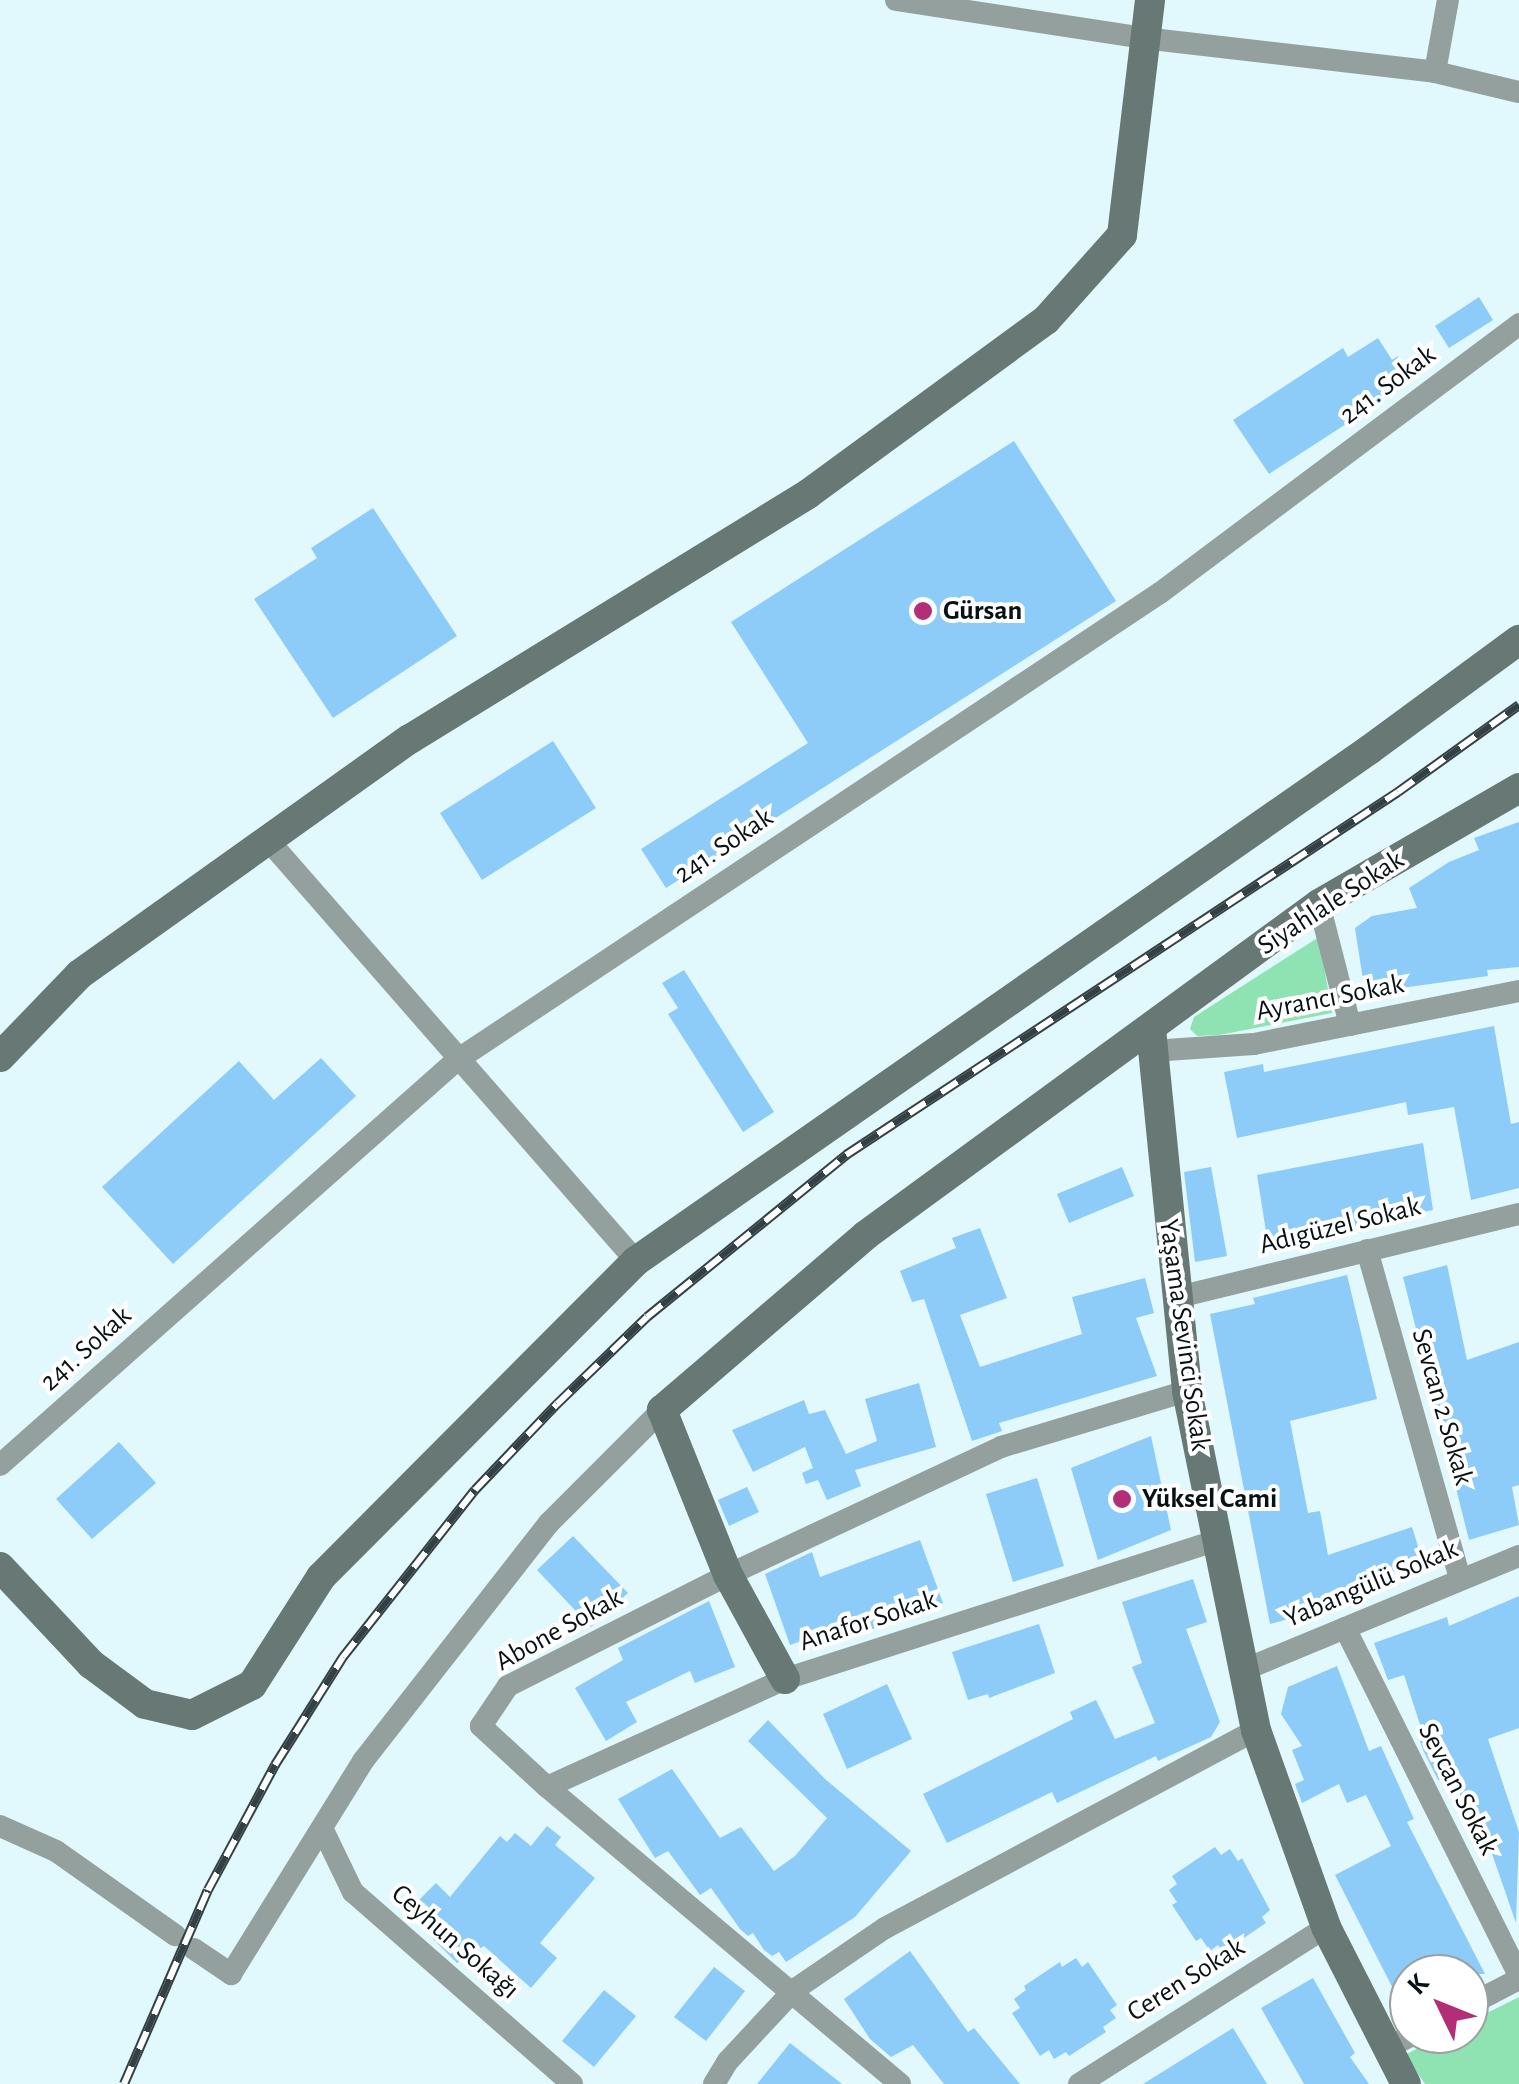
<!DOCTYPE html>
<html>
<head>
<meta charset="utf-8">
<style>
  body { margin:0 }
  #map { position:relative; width:1519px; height:2084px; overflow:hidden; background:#e1f8fd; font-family:"Alegreya Sans",sans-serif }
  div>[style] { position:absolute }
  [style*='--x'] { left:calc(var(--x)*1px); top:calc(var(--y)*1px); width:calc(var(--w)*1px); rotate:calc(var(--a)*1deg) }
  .green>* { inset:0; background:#8fe3b2 }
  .building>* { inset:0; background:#8dcbf8 }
  .street>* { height:22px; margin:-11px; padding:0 11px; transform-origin:11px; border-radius:11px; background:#94a09e }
  .secondary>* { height:30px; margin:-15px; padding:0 15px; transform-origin:15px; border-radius:15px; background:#677875 }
  .rail>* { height:10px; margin-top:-5px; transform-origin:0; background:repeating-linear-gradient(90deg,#fff 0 19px,#344144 0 38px); box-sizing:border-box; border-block:2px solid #344144 }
  .dots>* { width:28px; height:28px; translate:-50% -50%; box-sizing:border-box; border:5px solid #fff; border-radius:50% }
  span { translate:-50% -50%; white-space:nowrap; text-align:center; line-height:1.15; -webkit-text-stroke:8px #fff; paint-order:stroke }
  .street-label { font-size:28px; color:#081214 }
  .poi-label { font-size:28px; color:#081214; font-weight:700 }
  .left { translate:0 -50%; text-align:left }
  .north { position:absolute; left:1389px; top:1954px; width:100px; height:100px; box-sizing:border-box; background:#fff; border:2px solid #9ca0a1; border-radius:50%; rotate:313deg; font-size:28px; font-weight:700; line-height:40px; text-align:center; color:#081214 }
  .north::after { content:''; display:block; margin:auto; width:35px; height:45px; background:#b22e77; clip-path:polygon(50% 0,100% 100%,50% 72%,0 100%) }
</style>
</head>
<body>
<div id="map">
  <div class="green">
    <i style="clip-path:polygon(1319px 937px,1332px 1013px,1219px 1035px,1197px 1036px,1190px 1029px,1194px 1017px)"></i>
    <i style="clip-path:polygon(1519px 1997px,1519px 2084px,1425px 2084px,1405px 2055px,1445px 2034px,1469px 2034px,1469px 2022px)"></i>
  </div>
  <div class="building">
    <i style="clip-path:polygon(1479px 297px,1493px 320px,1449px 348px,1435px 326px)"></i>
    <i style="clip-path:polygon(1378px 338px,1392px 360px,1398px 356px,1414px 380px,1269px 474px,1233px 420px,1343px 348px,1348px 357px)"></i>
    <i style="clip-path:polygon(1014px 441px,1116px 601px,666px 888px,641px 849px,808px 743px,731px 622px)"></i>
    <i style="clip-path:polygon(373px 508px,457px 636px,333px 718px,254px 599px,317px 558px,311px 548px)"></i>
    <i style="clip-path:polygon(553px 741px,596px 808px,482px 880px,440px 813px)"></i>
    <i style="clip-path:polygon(1519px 822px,1519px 967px,1487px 970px,1488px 976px,1365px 993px,1355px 928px,1372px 916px,1417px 908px,1409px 888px,1449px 862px,1479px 850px,1474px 838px)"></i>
    <i style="clip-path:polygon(684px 970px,774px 1112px,743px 1132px,668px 1014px,678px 1008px,662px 983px)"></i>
    <i style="clip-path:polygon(1494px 1026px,1511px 1124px,1519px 1122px,1519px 1188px,1471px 1200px,1454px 1107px,1408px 1115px,1406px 1102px,1237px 1138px,1224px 1072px,1263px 1064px,1264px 1072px)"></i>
    <i style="clip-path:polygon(321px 1058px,356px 1096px,173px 1264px,102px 1187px,239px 1061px,274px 1100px)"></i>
    <i style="clip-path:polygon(1423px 1143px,1433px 1210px,1268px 1244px,1257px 1175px)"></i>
    <i style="clip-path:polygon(1122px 1167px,1134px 1196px,1069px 1223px,1057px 1194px)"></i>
    <i style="clip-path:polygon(1211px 1167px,1227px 1256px,1195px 1262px,1184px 1172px)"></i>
    <i style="clip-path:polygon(980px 1228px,1007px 1298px,960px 1315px,980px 1367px,1082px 1334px,1072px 1297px,1145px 1278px,1154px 1313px,1136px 1318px,1157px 1376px,999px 1423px,1002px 1431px,972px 1441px,924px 1299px,912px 1302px,900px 1271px,956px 1248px,952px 1238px)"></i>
    <i style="clip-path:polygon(1447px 1265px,1467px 1360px,1519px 1342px,1519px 1485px,1512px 1487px,1519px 1525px,1469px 1540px,1403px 1277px)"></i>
    <i style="clip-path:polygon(1347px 1275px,1377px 1399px,1290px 1421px,1308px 1513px,1320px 1511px,1328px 1555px,1412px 1527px,1423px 1562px,1337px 1590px,1341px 1605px,1270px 1624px,1210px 1314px,1255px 1304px,1253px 1298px)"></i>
    <i style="clip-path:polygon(919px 1383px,936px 1447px,855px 1470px,861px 1486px,827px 1500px,818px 1480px,806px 1484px,802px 1473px,813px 1468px,805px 1447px,753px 1472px,732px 1430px,804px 1400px,809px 1414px,825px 1410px,846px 1454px,877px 1441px,865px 1399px)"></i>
    <i style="clip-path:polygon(1151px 1436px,1171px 1530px,1098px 1560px,1071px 1468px)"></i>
    <i style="clip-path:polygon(119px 1442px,156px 1483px,92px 1539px,56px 1499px)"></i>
    <i style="clip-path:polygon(1037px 1478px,1064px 1566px,1013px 1582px,986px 1494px)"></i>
    <i style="clip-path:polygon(747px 1487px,759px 1512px,729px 1526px,718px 1500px)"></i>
    <i style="clip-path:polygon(573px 1536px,628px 1593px,591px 1627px,537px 1570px)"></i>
    <i style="clip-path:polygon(920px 1540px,943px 1603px,868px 1631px,863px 1619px,790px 1645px,765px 1574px,812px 1552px,820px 1577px)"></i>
    <i style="clip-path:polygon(1193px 1579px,1207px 1622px,1186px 1629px,1220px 1722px,1211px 1737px,1158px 1761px,1156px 1756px,1057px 1803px,1052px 1792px,947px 1843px,923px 1794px,1073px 1719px,1070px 1712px,1096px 1700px,1115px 1739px,1155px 1723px,1132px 1667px,1142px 1663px,1122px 1602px)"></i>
    <i style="clip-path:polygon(1519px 1596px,1519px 1728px,1488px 1739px,1519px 1832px,1516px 1923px,1490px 1848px,1480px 1851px,1453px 1775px,1438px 1780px,1423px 1750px,1420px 1741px,1425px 1740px,1404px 1675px,1388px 1680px,1374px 1643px,1447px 1617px,1449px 1626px)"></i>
    <i style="clip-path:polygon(709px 1601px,735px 1667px,695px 1683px,690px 1671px,626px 1702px,637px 1722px,606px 1741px,575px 1688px,623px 1660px,618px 1648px)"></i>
    <i style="clip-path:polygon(1039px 1624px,1055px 1673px,989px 1698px,988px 1694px,968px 1700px,952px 1652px)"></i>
    <i style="clip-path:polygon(1337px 1666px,1369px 1751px,1381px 1746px,1414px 1819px,1407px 1822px,1485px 1974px,1409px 1974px,1409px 2020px,1335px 1875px,1391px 1846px,1366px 1795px,1347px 1803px,1339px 1784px,1302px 1803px,1295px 1784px,1304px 1780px,1292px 1750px,1302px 1746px,1281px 1714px,1288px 1687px)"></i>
    <i style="clip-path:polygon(887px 1684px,912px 1739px,847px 1769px,823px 1714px)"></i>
    <i style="clip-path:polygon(768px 1720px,825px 1779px,911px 1851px,855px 1917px,786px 1962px,779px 1952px,772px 1956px,764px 1950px,753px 1933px,748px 1936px,740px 1929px,711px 1888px,700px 1895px,668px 1851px,655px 1858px,618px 1799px,672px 1769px,720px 1838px,741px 1827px,774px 1871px,795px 1856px,827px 1818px,748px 1741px)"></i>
    <i style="clip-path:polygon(547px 1826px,561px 1837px,555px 1845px,595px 1878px,540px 1943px,557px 1958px,531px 1988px,484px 1946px,457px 1963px,430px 1936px,438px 1929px,414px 1905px,436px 1883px,450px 1897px,500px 1836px,507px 1842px,515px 1833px,531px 1846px)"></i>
    <i style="clip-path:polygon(1215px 1847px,1221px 1855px,1230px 1849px,1238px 1861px,1242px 1858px,1270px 1910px,1262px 1917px,1266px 1923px,1223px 1952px,1218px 1945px,1210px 1951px,1201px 1938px,1196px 1941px,1172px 1905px,1177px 1902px,1169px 1890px,1177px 1884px,1172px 1876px)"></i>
    <i style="clip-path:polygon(910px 1951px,968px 2032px,974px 2028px,1020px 2084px,944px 2084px,913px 2045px,891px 2057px,870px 2039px,844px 1999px)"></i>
    <i style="clip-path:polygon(1076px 1958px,1082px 1967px,1088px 1962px,1117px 2005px,1110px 2010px,1116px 2018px,1103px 2027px,1106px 2032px,1069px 2056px,1066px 2052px,1054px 2059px,1049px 2050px,1040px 2056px,1012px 2013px,1020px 2008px,1014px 1999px,1026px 1990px,1024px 1986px,1060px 1962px,1062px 1967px)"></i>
    <i style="clip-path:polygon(714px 1967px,745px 1991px,706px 2041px,674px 2017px)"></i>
    <i style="clip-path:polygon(1313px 1978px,1355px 2053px,1350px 2057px,1369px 2084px,1304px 2084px,1261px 2008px)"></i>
    <i style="clip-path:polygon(604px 1990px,636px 2016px,594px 2067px,562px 2041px)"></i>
    <i style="clip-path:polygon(1233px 2028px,1267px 2084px,1143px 2084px)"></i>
    <i style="clip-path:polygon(790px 2043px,842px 2084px,757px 2084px)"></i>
  </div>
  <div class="street">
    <i style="--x:896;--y:0;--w:250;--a:8.7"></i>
    <i style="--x:1143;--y:38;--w:294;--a:6.6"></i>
    <i style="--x:1435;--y:72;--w:86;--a:13.4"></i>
    <i style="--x:1435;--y:72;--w:73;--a:-79.8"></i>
    <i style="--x:268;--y:840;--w:559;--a:48.84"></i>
    <i style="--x:1319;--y:904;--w:125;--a:75.6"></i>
    <i style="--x:1152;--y:1051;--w:102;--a:-3.9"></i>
    <i style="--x:1254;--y:1044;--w:270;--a:-11.3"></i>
    <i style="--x:1367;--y:1250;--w:342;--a:74.2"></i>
    <i style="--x:1174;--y:1298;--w:355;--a:-13.7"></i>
    <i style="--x:0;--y:1465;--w:611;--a:-41.55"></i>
    <i style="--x:457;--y:1060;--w:844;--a:-33.6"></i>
    <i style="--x:1160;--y:593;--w:449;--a:-36.8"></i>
    <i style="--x:1345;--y:1628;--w:388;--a:63.4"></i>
    <i style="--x:1246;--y:1669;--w:295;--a:-22.5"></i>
    <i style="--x:547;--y:1787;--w:261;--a:-24.4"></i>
    <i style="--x:785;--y:1679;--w:456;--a:-17.8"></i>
    <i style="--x:0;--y:1826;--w:61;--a:24.1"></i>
    <i style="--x:56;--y:1851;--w:146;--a:35.2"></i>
    <i style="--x:322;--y:1828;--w:71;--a:64.2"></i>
    <i style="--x:353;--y:1892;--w:291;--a:41.2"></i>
    <i style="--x:194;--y:1949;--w:45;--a:34"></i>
    <i style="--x:231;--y:1974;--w:251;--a:-58.2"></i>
    <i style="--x:363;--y:1761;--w:302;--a:-52"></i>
    <i style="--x:549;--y:1523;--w:160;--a:-45"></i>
    <i style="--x:1469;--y:2005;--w:56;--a:-27.5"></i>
    <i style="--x:1385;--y:2049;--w:33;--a:-27"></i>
    <i style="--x:714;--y:2084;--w:27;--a:-59"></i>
    <i style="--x:728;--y:2061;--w:97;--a:-47.1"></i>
    <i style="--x:794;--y:1990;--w:110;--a:-34.3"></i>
    <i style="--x:885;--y:1928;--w:421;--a:-28.1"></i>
    <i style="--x:900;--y:2084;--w:461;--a:-139.9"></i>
    <i style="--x:547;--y:1787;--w:90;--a:-137.3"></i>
    <i style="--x:481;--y:1726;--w:48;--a:-56"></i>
    <i style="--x:508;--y:1686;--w:246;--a:-26.8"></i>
    <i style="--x:728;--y:1575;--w:302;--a:-25.1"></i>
    <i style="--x:1001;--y:1447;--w:194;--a:-16.8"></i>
    <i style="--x:1079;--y:2084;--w:293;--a:-32.4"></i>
  </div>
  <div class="secondary">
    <i style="--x:1151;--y:1029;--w:364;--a:84.3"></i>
    <i style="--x:1187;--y:1391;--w:346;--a:78.5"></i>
    <i style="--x:1256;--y:1730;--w:209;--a:70.4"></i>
    <i style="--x:1326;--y:1927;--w:176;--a:63"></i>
    <i style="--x:0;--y:1057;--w:115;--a:-46.1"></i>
    <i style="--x:80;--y:974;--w:405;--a:-35.5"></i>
    <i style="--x:410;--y:739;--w:467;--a:-31.6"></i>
    <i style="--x:808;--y:494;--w:295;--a:-36.2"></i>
    <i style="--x:1046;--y:320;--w:114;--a:-48.2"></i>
    <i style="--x:1122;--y:235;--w:237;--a:-83.2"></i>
    <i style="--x:0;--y:1567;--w:133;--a:46.8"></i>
    <i style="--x:91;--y:1664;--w:67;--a:36.5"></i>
    <i style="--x:145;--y:1704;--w:48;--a:13.2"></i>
    <i style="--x:192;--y:1715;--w:67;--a:-26.6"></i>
    <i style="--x:252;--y:1685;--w:128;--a:-57.4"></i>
    <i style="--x:321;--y:1577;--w:446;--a:-45.1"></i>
    <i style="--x:636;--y:1261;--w:894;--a:-34.88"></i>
    <i style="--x:1369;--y:750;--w:186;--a:-36.3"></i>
    <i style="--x:785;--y:1679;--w:119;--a:-118.7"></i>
    <i style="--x:728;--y:1575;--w:178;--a:-111.8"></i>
    <i style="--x:662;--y:1410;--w:269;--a:-40.6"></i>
    <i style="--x:866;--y:1235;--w:561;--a:-36.16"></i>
    <i style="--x:1319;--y:904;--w:231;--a:-30.1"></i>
  </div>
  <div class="rail">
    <i style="--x:124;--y:2084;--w:211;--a:-66.6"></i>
    <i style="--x:208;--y:1890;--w:142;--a:-61.8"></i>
    <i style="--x:275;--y:1765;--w:128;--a:-57.8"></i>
    <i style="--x:343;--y:1657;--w:213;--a:-51.7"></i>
    <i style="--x:475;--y:1490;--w:119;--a:-46.4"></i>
    <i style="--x:557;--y:1404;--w:125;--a:-44"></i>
    <i style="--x:647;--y:1317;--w:257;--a:-39.1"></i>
    <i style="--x:846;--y:1155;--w:661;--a:-33.33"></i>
    <i style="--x:1398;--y:792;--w:149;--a:-35.7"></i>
  </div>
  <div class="dots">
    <i style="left:923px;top:611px;background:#b22e77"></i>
    <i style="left:1122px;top:1499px;background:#b22e77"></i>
  </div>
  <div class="street-label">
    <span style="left:1388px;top:385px;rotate:-37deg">241. Sokak</span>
    <span style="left:724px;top:846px;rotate:-34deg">241. Sokak</span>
    <span style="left:1331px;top:903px;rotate:-33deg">Siyahlale Sokak</span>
    <span style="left:1330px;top:998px;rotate:-11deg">Ayrancı Sokak</span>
    <span style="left:1340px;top:1226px;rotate:-14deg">Adıgüzel Sokak</span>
    <span style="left:1184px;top:1335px;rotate:82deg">Yaşama Sevinci Sokak</span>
    <span style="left:86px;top:1349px;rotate:-42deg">241. Sokak</span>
    <span style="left:1442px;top:1407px;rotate:74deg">Sevcan 2 Sokak</span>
    <span style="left:1371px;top:1584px;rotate:-23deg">Yabangülü Sokak</span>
    <span style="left:868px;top:1621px;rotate:-18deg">Anafor Sokak</span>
    <span style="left:559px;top:1630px;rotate:-29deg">Abone Sokak</span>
    <span style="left:1458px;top:1789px;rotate:63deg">Sevcan Sokak</span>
    <span style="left:455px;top:1942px;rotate:41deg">Ceyhun Sokağı</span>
    <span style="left:1186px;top:1980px;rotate:-32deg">Ceren Sokak</span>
  </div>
  <div class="poi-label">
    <span class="left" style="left:943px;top:611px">Gürsan</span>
    <span class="left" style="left:1142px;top:1499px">Yüksel Cami</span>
  </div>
  <div class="north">K</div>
</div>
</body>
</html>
